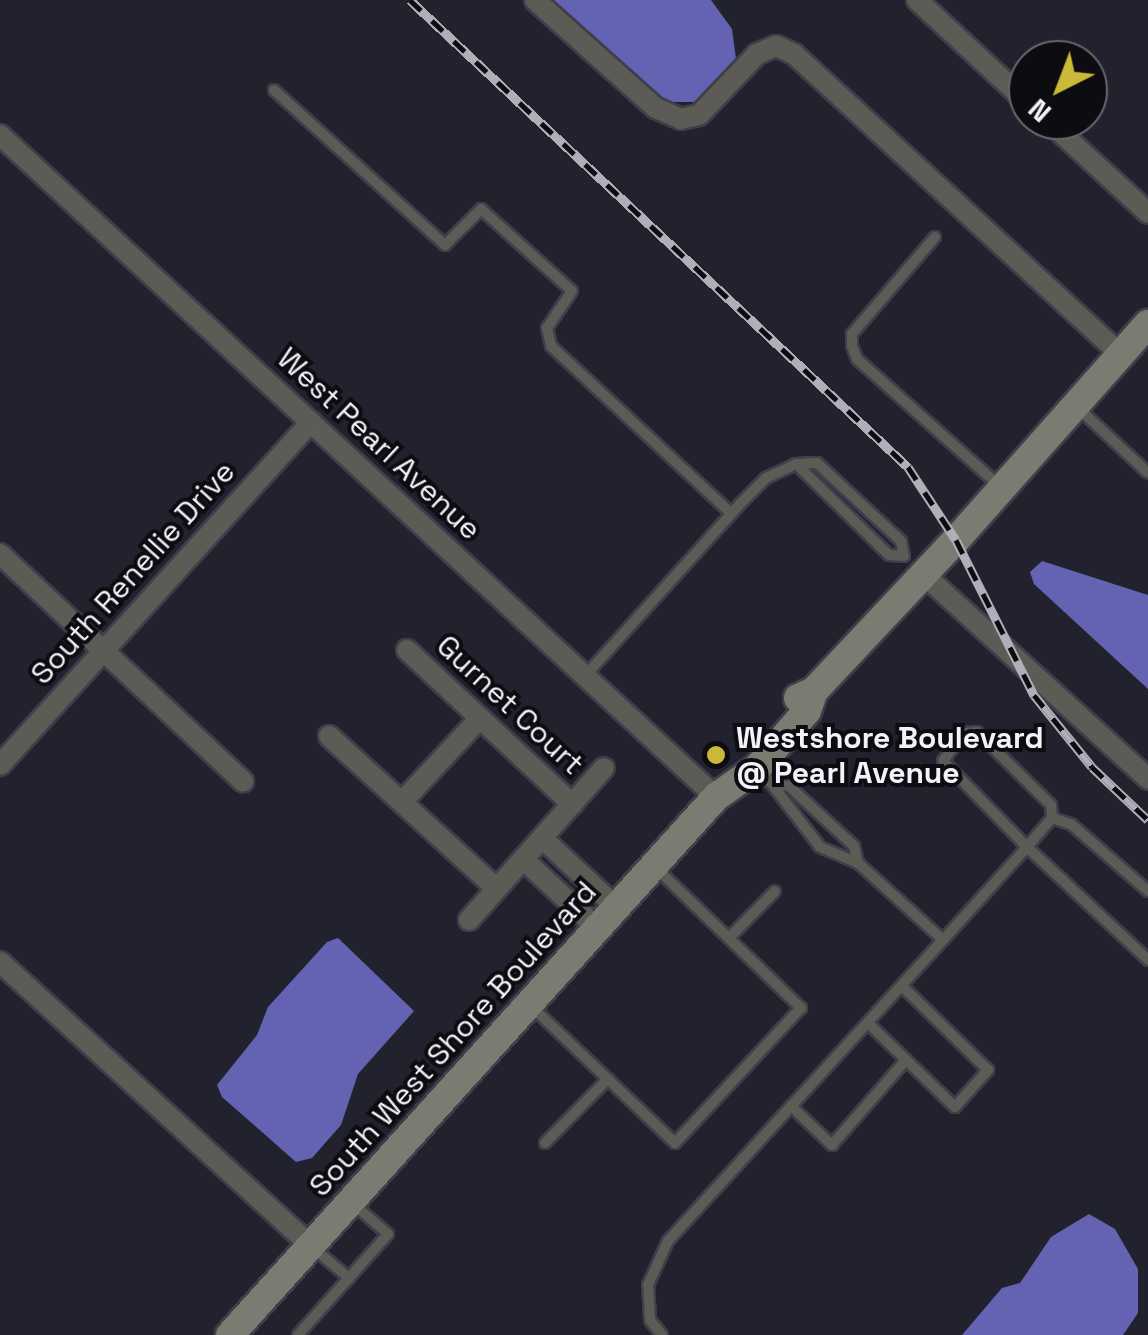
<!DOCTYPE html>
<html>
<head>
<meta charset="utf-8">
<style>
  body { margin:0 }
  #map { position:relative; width:1148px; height:1335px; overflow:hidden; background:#21222d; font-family:"Space Grotesk",sans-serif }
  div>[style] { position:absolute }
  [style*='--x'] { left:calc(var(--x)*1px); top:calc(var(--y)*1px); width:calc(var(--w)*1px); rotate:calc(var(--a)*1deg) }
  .water>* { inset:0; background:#6463b3 }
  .roads { filter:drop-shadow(2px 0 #3e3f4a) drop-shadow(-2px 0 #3e3f4a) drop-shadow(0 2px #3e3f4a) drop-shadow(0 -2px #3e3f4a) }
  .lane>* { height:10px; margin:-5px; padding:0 5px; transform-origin:5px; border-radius:5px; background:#5c5b55 }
  .street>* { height:20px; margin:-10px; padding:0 10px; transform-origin:10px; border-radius:10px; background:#5c5b55 }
  .secondary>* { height:28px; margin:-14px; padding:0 14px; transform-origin:14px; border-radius:14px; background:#7c7b71 }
  .rail>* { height:9px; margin-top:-4.5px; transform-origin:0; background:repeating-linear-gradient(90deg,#0c0c11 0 15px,#aeafb8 0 30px); box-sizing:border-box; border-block:2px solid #aeafb8 }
  .dots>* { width:28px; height:28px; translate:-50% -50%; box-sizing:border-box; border:5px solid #0c0c11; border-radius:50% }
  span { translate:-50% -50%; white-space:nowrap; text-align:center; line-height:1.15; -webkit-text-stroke:8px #0c0c11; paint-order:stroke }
  .street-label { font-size:30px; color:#f1f2fa }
  .poi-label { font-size:30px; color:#f1f2fa; font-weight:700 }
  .left { translate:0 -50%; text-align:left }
  .north { position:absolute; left:1008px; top:40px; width:100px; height:100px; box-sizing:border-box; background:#0c0c11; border:2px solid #68686e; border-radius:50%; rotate:222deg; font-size:28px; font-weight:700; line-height:40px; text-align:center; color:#f1f2fa }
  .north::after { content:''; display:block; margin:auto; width:35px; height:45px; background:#cbb939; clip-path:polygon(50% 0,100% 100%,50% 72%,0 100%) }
</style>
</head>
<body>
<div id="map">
  <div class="water">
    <i style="clip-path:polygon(552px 0,711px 0,732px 29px,736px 59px,698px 102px,667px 102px)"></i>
    <i style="clip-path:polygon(1042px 561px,1148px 595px,1148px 689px,1034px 584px,1030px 572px)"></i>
    <i style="clip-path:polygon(338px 938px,414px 1011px,358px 1074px,341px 1125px,312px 1158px,296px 1162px,222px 1097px,217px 1085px,257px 1035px,268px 1007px,327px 942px)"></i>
    <i style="clip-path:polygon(1089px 1214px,1115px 1229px,1138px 1269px,1138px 1313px,1123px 1335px,962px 1335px,1002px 1288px,1020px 1283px,1051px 1237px)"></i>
  </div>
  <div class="roads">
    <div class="lane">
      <i style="--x:274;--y:90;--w:231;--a:42.2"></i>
      <i style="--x:445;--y:245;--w:51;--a:-45"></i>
      <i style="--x:481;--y:209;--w:122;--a:42"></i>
      <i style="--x:572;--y:291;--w:45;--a:124"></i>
      <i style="--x:547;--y:328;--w:18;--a:77"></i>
      <i style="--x:551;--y:346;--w:246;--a:42.9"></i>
      <i style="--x:935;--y:237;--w:128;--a:130.6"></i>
      <i style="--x:852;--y:334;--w:12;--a:90"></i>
      <i style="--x:852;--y:346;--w:14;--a:69"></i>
      <i style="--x:857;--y:359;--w:194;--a:41.7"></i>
      <i style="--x:1076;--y:406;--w:98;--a:42.9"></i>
      <i style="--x:817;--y:463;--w:115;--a:42.9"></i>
      <i style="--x:901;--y:541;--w:15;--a:79"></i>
      <i style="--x:904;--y:556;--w:15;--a:-176"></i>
      <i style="--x:889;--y:555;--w:130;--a:-135.6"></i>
      <i style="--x:796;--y:464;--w:21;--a:-3"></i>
      <i style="--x:586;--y:675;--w:230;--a:-48"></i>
      <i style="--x:740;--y:504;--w:37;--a:-45"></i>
      <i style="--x:766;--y:478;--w:33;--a:-25"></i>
      <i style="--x:977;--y:732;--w:104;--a:44.6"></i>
      <i style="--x:1051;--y:805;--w:13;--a:86"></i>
      <i style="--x:1052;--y:818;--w:38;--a:131"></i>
      <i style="--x:1027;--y:847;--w:120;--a:-134.3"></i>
      <i style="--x:943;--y:761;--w:34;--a:-54"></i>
      <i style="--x:963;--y:733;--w:14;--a:-4"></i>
      <i style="--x:760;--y:769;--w:98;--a:52.4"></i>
      <i style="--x:820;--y:847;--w:41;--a:22.8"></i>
      <i style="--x:858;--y:863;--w:17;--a:-103"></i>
      <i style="--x:854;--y:846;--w:88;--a:-137.3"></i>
      <i style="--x:789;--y:786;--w:12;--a:-171"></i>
      <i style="--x:1052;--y:818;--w:20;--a:18"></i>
      <i style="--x:1071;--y:824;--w:102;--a:41"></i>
      <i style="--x:730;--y:937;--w:64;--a:-45.6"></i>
      <i style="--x:943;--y:940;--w:125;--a:-47.9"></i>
      <i style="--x:1027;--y:847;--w:166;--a:43"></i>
      <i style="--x:530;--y:1005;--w:200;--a:43.6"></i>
      <i style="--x:675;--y:1143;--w:185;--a:-47"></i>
      <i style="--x:801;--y:1008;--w:202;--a:-136"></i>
      <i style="--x:868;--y:1023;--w:121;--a:44"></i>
      <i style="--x:955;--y:1107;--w:50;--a:-48.3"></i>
      <i style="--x:988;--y:1070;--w:120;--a:-135.7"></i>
      <i style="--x:791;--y:1106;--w:57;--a:43.6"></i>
      <i style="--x:832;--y:1145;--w:113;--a:-49"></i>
      <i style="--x:545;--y:1143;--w:90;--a:-45.5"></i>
      <i style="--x:311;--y:1246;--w:50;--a:40.1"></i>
      <i style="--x:298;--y:1335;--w:135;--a:-48.3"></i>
      <i style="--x:388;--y:1234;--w:49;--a:-139.1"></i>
      <i style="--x:662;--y:1335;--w:19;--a:-129"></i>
      <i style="--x:650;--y:1320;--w:35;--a:-93"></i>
      <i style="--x:648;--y:1285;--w:48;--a:-65.6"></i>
      <i style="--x:668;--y:1241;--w:408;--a:-47.6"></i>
      <i style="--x:943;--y:940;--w:115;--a:-137.8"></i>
    </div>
    <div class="street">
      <i style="--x:535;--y:0;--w:162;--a:41.8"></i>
      <i style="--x:656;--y:108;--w:27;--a:24"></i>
      <i style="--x:681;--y:119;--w:18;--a:-13"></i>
      <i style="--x:699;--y:115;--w:84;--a:-46.4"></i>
      <i style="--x:757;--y:54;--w:21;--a:-23"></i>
      <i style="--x:776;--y:46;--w:20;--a:24"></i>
      <i style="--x:794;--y:54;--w:444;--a:42.6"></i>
      <i style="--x:917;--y:0;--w:151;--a:42.9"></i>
      <i style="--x:1047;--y:120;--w:137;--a:42.6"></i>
      <i style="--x:0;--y:135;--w:975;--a:42.76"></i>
      <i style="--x:0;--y:554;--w:333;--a:43.1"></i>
      <i style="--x:922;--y:573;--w:306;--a:42.3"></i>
      <i style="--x:407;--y:650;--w:226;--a:43"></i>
      <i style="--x:329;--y:736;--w:227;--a:42.3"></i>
      <i style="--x:0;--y:765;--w:463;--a:-47.8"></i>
      <i style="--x:402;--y:802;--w:115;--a:-47.1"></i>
      <i style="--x:542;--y:838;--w:101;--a:43"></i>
      <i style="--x:523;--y:859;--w:101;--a:43"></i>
      <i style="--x:469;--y:920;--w:203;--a:-48.4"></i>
      <i style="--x:0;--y:962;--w:420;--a:42.4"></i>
    </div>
    <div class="secondary">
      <i style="--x:798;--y:698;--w:17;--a:-24"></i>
      <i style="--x:814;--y:691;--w:207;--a:-46.8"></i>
      <i style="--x:956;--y:540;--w:289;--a:-48.4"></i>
      <i style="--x:230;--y:1335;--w:725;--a:-47.91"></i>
      <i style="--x:716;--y:797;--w:52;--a:-35.5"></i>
      <i style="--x:758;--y:767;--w:74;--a:-48.8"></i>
      <i style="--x:807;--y:711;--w:21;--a:-71"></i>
    </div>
  </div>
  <div class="rail">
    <i style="--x:410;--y:0;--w:683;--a:43.16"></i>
    <i style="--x:908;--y:467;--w:87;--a:56.7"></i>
    <i style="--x:956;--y:540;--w:174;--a:63.3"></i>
    <i style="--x:1034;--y:695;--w:92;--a:51.1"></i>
    <i style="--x:1092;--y:767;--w:77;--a:43.4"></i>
  </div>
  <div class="dots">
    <i style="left:716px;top:755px;background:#cbb939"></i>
  </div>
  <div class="street-label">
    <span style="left:379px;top:444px;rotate:43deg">West Pearl Avenue</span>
    <span style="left:133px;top:573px;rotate:-48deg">South Renellie Drive</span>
    <span style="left:510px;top:705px;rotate:43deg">Gurnet Court</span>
    <span style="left:453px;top:1039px;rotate:-48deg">South West Shore Boulevard</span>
  </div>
  <div class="poi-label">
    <span class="left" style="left:736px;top:755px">Westshore Boulevard<br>@ Pearl Avenue</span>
  </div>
  <div class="north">N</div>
</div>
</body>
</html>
